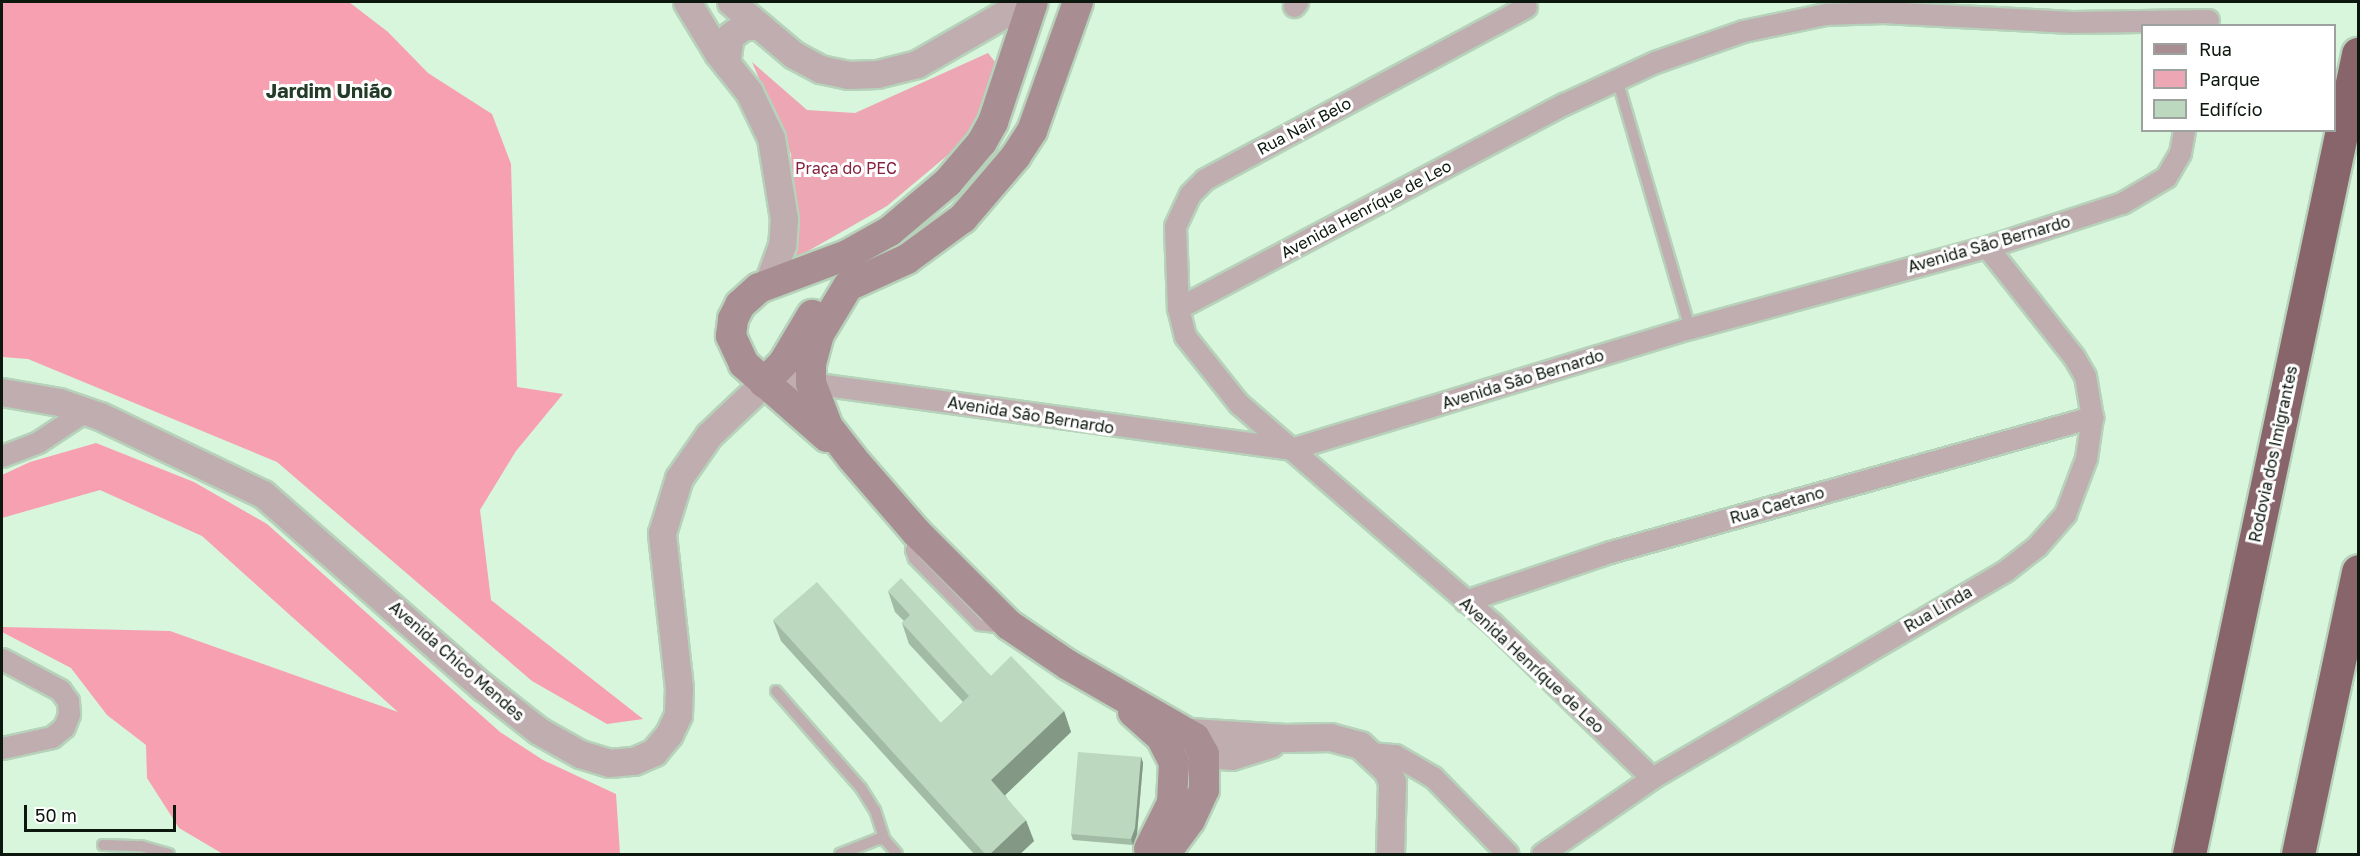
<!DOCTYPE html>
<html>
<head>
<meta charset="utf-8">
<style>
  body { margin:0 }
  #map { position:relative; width:2360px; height:856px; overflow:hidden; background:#d8f6db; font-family:"Golos Text",sans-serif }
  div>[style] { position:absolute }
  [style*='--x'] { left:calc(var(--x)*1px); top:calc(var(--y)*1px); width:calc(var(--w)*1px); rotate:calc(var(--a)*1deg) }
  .green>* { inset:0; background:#eda7b4 }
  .forest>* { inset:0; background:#f7a0b1 }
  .roads { filter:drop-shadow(2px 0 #b7d2ba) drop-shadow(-2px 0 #b7d2ba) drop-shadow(0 2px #b7d2ba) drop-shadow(0 -2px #b7d2ba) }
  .service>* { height:10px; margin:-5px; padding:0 5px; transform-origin:5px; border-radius:5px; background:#bfadb0 }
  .minor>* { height:21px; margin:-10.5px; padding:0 10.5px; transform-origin:10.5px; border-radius:10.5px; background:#bfadb0 }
  .tertiary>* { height:27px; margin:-13.5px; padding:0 13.5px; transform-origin:13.5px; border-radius:13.5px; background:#bfadb0 }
  .secondary>* { height:30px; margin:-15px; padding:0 15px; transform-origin:15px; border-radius:15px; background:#a88e92 }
  .motorway>* { height:33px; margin:-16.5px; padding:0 16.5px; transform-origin:16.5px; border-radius:16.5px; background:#88646b }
  .wall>* { inset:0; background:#a2bba4 }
  .shaded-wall>* { inset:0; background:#849886 }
  .building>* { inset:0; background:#bcd9bf }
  span { translate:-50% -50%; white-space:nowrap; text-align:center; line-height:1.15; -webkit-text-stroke:6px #fff; paint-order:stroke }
  .street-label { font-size:16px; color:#0c170e }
  .park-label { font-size:16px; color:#862241 }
  .quarter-label { font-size:20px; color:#233b27; font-weight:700 }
  .frame { position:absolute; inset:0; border:3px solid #0c170e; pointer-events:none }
  .legend { position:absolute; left:2141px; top:24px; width:195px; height:108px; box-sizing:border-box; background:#fff; border:2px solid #9ea29f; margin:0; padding:8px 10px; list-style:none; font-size:18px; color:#0c170e }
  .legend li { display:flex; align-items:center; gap:12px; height:30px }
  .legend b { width:30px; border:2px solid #9ea29f }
  .scale { position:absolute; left:24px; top:805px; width:152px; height:27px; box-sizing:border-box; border:3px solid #0c170e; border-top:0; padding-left:8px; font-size:18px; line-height:21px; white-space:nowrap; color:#0c170e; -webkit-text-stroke:4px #fff; paint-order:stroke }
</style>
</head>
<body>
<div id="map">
  <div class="green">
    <i style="clip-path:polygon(988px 53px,999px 67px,981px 116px,961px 144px,887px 206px,796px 258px,791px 154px,752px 62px,807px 110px,855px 113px)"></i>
  </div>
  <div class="forest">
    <i style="clip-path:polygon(2px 2px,349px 2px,388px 32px,428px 73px,492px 114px,511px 164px,517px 387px,563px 394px,516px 451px,480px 510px,491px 600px,643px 719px,607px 724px,532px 681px,277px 462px,28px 359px,2px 357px)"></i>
    <i style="clip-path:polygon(96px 443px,194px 482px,267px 524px,500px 732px,543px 760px,616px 794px,620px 854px,223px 854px,179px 828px,147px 778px,146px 745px,107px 715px,71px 668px,2px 632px,2px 627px,170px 631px,398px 712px,202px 536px,100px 490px,2px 518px,2px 475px,30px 462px)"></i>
  </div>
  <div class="roads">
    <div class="service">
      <i style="--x:1617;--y:79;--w:259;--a:73.7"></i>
      <i style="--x:915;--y:535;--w:16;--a:105"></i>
      <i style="--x:911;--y:550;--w:9;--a:72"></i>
      <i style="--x:914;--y:559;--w:93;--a:45.4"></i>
      <i style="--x:979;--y:625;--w:25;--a:7"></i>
      <i style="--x:776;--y:691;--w:129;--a:48.8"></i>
      <i style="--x:861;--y:788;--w:26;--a:58"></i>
      <i style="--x:875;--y:810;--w:32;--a:72"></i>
      <i style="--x:103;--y:845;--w:38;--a:2"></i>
      <i style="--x:141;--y:846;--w:29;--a:16"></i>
      <i style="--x:840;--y:854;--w:41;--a:-21.5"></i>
      <i style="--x:878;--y:839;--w:7;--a:8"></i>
      <i style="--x:885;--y:840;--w:18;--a:49"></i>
    </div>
    <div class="minor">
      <i style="--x:1294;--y:6;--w:5;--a:-53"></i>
      <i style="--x:1178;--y:308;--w:82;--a:-92.1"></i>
      <i style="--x:1175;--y:226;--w:35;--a:-65"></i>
      <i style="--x:1190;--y:194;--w:21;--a:-45"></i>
      <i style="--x:1205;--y:179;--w:364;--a:-28.2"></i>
      <i style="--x:811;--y:383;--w:485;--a:7.8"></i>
      <i style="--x:1291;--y:449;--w:417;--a:-16.9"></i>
      <i style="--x:1690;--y:328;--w:308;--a:-15.3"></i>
      <i style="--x:1987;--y:247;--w:142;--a:-18.1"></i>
      <i style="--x:2122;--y:203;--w:51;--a:-30.6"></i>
      <i style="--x:2166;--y:177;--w:28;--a:-60"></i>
      <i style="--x:2180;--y:153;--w:23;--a:-80"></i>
      <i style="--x:2;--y:456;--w:39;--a:-21"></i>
      <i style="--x:38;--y:442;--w:56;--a:-33.4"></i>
      <i style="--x:1465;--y:601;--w:153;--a:-18.7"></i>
      <i style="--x:1610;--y:552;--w:501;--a:-15.65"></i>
      <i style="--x:2;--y:659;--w:66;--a:28.1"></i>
      <i style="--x:60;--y:690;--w:14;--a:54"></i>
      <i style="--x:68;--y:701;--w:13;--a:86"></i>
      <i style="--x:69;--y:714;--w:14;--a:111"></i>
      <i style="--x:64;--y:727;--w:16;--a:140"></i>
      <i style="--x:52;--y:737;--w:51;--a:167.6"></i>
      <i style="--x:1370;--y:753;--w:25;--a:5"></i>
      <i style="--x:1395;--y:755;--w:44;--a:30.1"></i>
      <i style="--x:1433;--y:777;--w:107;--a:45.8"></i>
      <i style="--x:1652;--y:778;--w:223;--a:-135.9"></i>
      <i style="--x:1492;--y:623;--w:335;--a:-139.1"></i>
      <i style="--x:1239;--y:404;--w:87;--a:-128.5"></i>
      <i style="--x:1185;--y:336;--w:29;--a:-104"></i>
      <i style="--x:1178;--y:308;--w:437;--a:-27.9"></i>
      <i style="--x:1564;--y:104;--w:100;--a:-24.8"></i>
      <i style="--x:1655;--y:62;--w:93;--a:-19.4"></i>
      <i style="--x:1743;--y:31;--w:84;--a:-11.7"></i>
      <i style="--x:1825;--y:14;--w:58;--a:-2"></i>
      <i style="--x:1883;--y:12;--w:189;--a:3"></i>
      <i style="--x:2072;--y:22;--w:136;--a:-0.8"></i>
      <i style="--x:1542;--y:854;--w:134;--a:-34.6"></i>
      <i style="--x:1652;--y:778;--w:409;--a:-30.4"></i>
      <i style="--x:2005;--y:571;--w:41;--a:-38"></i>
      <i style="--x:2037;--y:546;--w:43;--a:-48.8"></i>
      <i style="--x:2065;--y:514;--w:60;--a:-69.4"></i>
      <i style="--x:2086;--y:458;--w:41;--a:-81.7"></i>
      <i style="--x:2092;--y:417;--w:42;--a:-99.7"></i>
      <i style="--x:2085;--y:376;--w:22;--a:-120"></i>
      <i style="--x:2074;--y:357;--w:140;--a:-128.3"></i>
    </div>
    <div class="tertiary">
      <i style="--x:687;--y:2;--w:60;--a:58.7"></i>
      <i style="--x:718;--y:53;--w:50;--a:51.5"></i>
      <i style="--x:749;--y:92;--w:51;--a:64.4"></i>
      <i style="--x:771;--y:138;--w:82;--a:80.9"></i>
      <i style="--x:784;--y:219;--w:26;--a:94"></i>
      <i style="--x:782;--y:245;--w:40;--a:110.2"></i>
      <i style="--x:731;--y:2;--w:82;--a:40.1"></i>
      <i style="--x:794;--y:55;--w:30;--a:28"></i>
      <i style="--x:820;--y:69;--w:29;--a:12"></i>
      <i style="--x:848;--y:75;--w:29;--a:-2"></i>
      <i style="--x:877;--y:74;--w:41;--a:-14"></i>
      <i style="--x:917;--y:64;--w:125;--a:-29.9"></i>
      <i style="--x:726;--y:63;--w:27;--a:-82"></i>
      <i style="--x:730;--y:36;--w:17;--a:-36"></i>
      <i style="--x:744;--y:26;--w:15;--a:0"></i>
      <i style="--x:2;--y:392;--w:58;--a:10"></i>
      <i style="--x:59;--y:402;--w:43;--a:18.9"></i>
      <i style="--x:100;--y:416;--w:181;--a:25.6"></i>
      <i style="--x:263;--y:494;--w:293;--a:41.3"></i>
      <i style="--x:483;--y:687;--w:71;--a:38.2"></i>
      <i style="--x:539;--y:731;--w:47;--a:29.3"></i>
      <i style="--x:580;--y:754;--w:30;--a:17"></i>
      <i style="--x:609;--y:763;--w:25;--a:-5"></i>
      <i style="--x:634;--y:761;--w:22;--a:-24"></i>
      <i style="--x:654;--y:752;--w:23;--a:-50"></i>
      <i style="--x:669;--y:734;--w:21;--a:-65"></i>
      <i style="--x:678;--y:715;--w:27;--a:-88"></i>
      <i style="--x:679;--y:688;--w:156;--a:-96.3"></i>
      <i style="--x:662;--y:533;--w:58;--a:-72.8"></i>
      <i style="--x:679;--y:478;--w:52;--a:-55.1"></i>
      <i style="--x:709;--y:435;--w:76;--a:-43.4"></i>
      <i style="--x:764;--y:383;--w:47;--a:0"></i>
      <i style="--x:1175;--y:738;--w:16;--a:-22"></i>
      <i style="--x:1190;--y:732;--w:95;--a:3.6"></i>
      <i style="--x:1285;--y:738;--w:45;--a:-1.3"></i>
      <i style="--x:1330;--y:737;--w:31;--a:15"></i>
      <i style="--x:1360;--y:745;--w:37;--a:43"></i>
      <i style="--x:1387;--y:770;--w:13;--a:67"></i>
      <i style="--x:1392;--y:782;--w:72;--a:91.6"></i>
      <i style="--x:1182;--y:760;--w:23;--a:-15"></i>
      <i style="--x:1204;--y:754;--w:27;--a:4"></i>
      <i style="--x:1231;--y:756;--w:41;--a:-17.1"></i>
    </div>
    <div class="secondary">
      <i style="--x:1078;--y:2;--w:137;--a:109.6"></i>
      <i style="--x:1032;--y:131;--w:30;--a:123"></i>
      <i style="--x:1016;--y:156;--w:82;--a:130.5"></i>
      <i style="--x:963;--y:218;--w:69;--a:143.8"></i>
      <i style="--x:907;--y:259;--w:65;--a:155.4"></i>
      <i style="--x:848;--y:286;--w:56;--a:121.1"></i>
      <i style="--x:819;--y:334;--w:31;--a:105"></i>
      <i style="--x:811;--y:364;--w:19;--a:90"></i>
      <i style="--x:811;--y:383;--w:47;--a:68.9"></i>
      <i style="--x:828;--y:427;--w:39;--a:52"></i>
      <i style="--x:852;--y:458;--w:98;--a:49.1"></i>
      <i style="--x:916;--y:532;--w:132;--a:45"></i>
      <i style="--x:1009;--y:625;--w:71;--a:34.1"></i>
      <i style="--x:1068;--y:665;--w:146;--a:29.9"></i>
      <i style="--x:1195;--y:738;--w:18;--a:61"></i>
      <i style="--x:1204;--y:754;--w:36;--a:90"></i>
      <i style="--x:1204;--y:790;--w:33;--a:115"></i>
      <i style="--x:1190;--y:820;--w:42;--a:126.3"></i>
      <i style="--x:764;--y:383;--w:29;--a:-46"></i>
      <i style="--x:784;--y:362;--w:55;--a:-59.2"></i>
      <i style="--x:827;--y:437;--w:111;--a:-138.7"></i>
      <i style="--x:744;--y:364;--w:31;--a:-115"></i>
      <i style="--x:731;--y:336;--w:17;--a:-83"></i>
      <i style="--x:733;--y:319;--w:16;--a:-63"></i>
      <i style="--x:740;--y:305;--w:25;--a:-42"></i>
      <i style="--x:759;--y:288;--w:94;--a:-20.6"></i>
      <i style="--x:847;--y:255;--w:49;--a:-29.2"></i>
      <i style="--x:890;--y:231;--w:76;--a:-40.2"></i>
      <i style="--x:948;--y:182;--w:52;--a:-49.6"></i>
      <i style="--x:982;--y:142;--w:23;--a:-61"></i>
      <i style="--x:993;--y:122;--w:126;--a:-71.6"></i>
      <i style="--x:1133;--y:712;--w:38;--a:42"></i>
      <i style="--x:1161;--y:737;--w:28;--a:63"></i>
      <i style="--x:1174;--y:762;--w:41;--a:92.8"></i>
      <i style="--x:1172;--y:803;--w:51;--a:116.6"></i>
    </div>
    <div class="motorway">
      <i style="--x:2189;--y:854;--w:818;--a:-78.07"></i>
      <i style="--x:2298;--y:854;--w:289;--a:-78"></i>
    </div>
  </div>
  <div class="wall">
    <i style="clip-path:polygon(888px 591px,991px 676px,1064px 711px,1071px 732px,1005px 795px,1034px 841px,1019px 855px,975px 855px,781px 641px,773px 620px,941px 723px,963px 702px,909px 644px,902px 623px,904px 621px,895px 612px)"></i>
    <i style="clip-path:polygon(1141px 757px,1143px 763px,1137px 834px,1133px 845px,1073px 840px,1071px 834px)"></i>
  </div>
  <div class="shaded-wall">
    <i style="clip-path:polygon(1064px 711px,1071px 732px,999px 801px,991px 780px)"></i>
    <i style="clip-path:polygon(1141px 757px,1143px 763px,1137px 834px,1133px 845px,1131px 839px)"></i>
    <i style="clip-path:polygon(1026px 820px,1034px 841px,1019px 855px,989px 855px)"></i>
  </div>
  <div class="building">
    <i style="clip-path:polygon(901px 578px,991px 676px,1011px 656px,1064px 711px,991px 780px,1026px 820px,989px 855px,986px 855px,773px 620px,817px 582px,941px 723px,969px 696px,902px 623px,910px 615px,888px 591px)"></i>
    <i style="clip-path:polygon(1078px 752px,1141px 757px,1135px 828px,1131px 839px,1071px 834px)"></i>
  </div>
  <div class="street-label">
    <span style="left:1304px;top:126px;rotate:-28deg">Rua Nair Belo</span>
    <span style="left:1366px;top:209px;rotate:-28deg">Avenida Henríque de Leo</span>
    <span style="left:1989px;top:244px;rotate:-16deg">Avenida São Bernardo</span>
    <span style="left:1523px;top:379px;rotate:-17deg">Avenida São Bernardo</span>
    <span style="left:1031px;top:415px;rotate:9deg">Avenida São Bernardo</span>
    <span style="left:2273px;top:454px;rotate:-78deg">Rodovia dos Imigrantes</span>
    <span style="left:1777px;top:505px;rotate:-16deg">Rua Caetano</span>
    <span style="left:1938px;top:609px;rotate:-30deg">Rua Linda</span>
    <span style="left:457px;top:661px;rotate:41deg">Avenida Chico Mendes</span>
    <span style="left:1532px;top:665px;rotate:43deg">Avenida Henríque de Leo</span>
  </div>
  <div class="park-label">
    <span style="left:846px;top:168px">Praça do PEC</span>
  </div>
  <div class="quarter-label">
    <span style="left:329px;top:90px">Jardim União</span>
  </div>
  <div class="frame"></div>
  <ul class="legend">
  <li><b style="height:8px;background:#a88e92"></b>Rua</li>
  <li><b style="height:16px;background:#eda7b4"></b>Parque</li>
  <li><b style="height:16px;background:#bcd9bf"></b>Edifício</li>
  </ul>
  <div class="scale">50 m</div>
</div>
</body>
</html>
